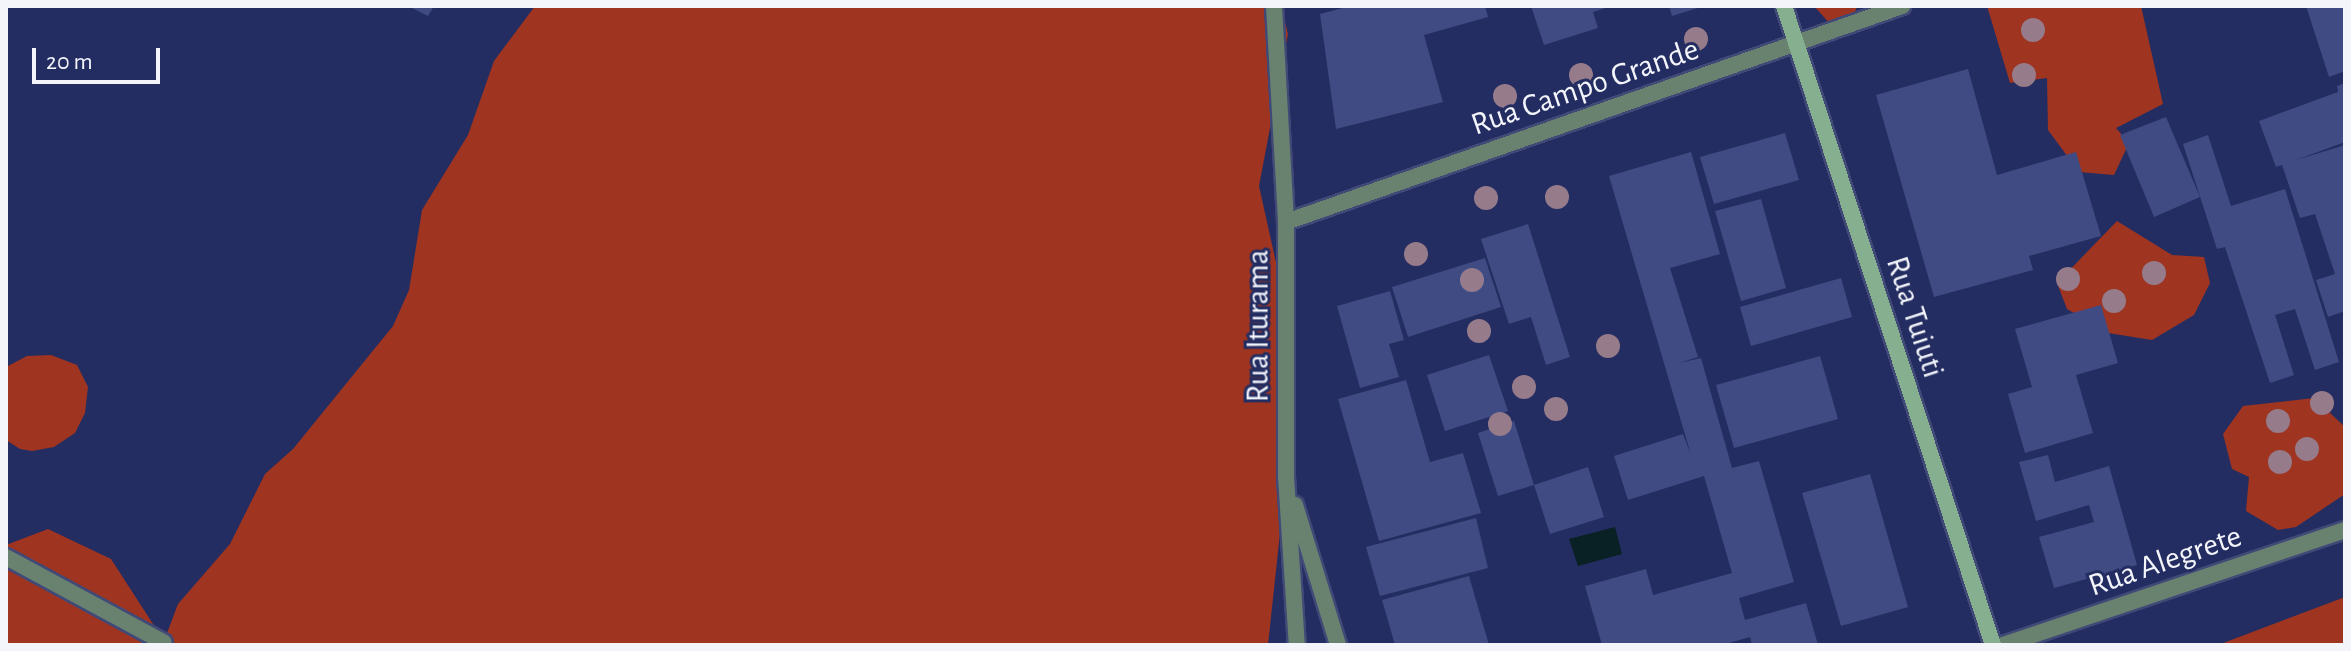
<!DOCTYPE html>
<html>
<head>
<meta charset="utf-8">
<style>
  body { margin:0 }
  #map { position:relative; width:2351px; height:651px; overflow:hidden; background:#242d61; font-family:"Alegreya Sans",sans-serif }
  div>[style] { position:absolute }
  [style*='--x'] { left:calc(var(--x)*1px); top:calc(var(--y)*1px); width:calc(var(--w)*1px); rotate:calc(var(--a)*1deg) }
  .forest>* { inset:0; background:#9f3420 }
  .water>* { inset:0; background:#092024 }
  .building>* { inset:0; background:#3f4b82 }
  .roads { filter:drop-shadow(2px 0 #414977) drop-shadow(-2px 0 #414977) drop-shadow(0 2px #414977) drop-shadow(0 -2px #414977) }
  .street>* { height:16px; margin:-8px; padding:0 8px; transform-origin:8px; border-radius:8px; background:#69826f }
  .secondary>* { height:16px; margin:-8px; padding:0 8px; transform-origin:8px; border-radius:8px; background:#86af90 }
  .trees>* { width:24px; height:24px; margin:-12px; border-radius:50%; background:#967b8b }
  span { translate:-50% -50%; white-space:nowrap; text-align:center; line-height:1.15; -webkit-text-stroke:6px #242d61; paint-order:stroke }
  .street-label { font-size:32px; color:#f3f5fb }
  .frame { position:absolute; inset:0; border:8px solid #f3f5fb; pointer-events:none }
  .scale { position:absolute; left:32px; top:48px; width:128px; height:36px; box-sizing:border-box; border:4px solid #f3f5fb; border-top:0; padding-left:10px; font-size:24px; line-height:28px; white-space:nowrap; color:#f3f5fb; -webkit-text-stroke:6px #242d61; paint-order:stroke }
</style>
</head>
<body>
<div id="map">
  <div class="forest">
    <i style="clip-path:polygon(535px 6px,1281px 6px,1288px 34px,1259px 186px,1285px 303px,1286px 477px,1268px 645px,6px 645px,6px 545px,48px 529px,111px 559px,164px 641px,178px 604px,230px 544px,265px 474px,293px 449px,393px 326px,409px 290px,422px 210px,468px 135px,494px 61px)"></i>
    <i style="clip-path:polygon(1814px 6px,1857px 6px,1857px 7px,1853px 16px,1832px 26px)"></i>
    <i style="clip-path:polygon(1987px 6px,2141px 6px,2163px 104px,2116px 128px,2129px 143px,2114px 175px,2079px 172px,2048px 130px,2047px 78px,2010px 83px)"></i>
    <i style="clip-path:polygon(2117px 221px,2172px 255px,2204px 257px,2210px 283px,2194px 315px,2152px 340px,2108px 333px,2067px 309px,2057px 283px)"></i>
    <i style="clip-path:polygon(51px 355px,77px 365px,88px 387px,85px 413px,75px 433px,54px 447px,32px 451px,20px 449px,6px 440px,6px 367px,27px 356px)"></i>
    <i style="clip-path:polygon(2314px 398px,2345px 427px,2345px 494px,2296px 527px,2278px 530px,2246px 511px,2249px 477px,2232px 469px,2223px 434px,2243px 406px)"></i>
    <i style="clip-path:polygon(2345px 597px,2345px 645px,2218px 645px)"></i>
  </div>
  <div class="water">
    <i style="clip-path:polygon(1615px 527px,1622px 554px,1578px 566px,1569px 539px)"></i>
  </div>
  <div class="building">
    <i style="clip-path:polygon(408px 6px,434px 6px,428px 16px)"></i>
    <i style="clip-path:polygon(1350px 6px,1485px 6px,1488px 17px,1424px 35px,1443px 102px,1336px 129px,1320px 14px)"></i>
    <i style="clip-path:polygon(1531px 6px,1609px 6px,1609px 7px,1593px 12px,1598px 28px,1544px 45px)"></i>
    <i style="clip-path:polygon(1669px 6px,1701px 6px,1701px 7px,1672px 16px)"></i>
    <i style="clip-path:polygon(2306px 6px,2345px 6px,2345px 71px,2329px 77px)"></i>
    <i style="clip-path:polygon(1968px 69px,1997px 175px,2076px 152px,2101px 236px,2029px 256px,2033px 270px,1934px 297px,1876px 95px)"></i>
    <i style="clip-path:polygon(2345px 83px,2345px 142px,2296px 160px,2345px 145px,2345px 311px,2328px 317px,2316px 280px,2335px 274px,2315px 214px,2300px 218px,2282px 165px,2276px 167px,2259px 121px,2338px 92px,2337px 86px)"></i>
    <i style="clip-path:polygon(2166px 117px,2200px 197px,2154px 217px,2120px 135px)"></i>
    <i style="clip-path:polygon(1785px 133px,1799px 180px,1714px 204px,1700px 157px)"></i>
    <i style="clip-path:polygon(2208px 135px,2231px 206px,2285px 189px,2339px 362px,2315px 370px,2295px 309px,2275px 315px,2294px 375px,2270px 383px,2225px 247px,2217px 249px,2183px 144px)"></i>
    <i style="clip-path:polygon(1691px 152px,1720px 254px,1670px 268px,1698px 357px,1679px 363px,1701px 358px,1732px 468px,1759px 461px,1794px 582px,1739px 598px,1745px 620px,1806px 603px,1818px 645px,1752px 645px,1750px 637px,1722px 645px,1602px 645px,1585px 586px,1646px 569px,1653px 595px,1732px 573px,1704px 476px,1628px 500px,1614px 456px,1683px 434px,1691px 455px,1609px 176px)"></i>
    <i style="clip-path:polygon(1761px 199px,1786px 288px,1741px 301px,1715px 211px)"></i>
    <i style="clip-path:polygon(1528px 224px,1570px 357px,1546px 365px,1531px 317px,1509px 324px,1481px 239px)"></i>
    <i style="clip-path:polygon(1485px 258px,1501px 307px,1408px 337px,1392px 287px)"></i>
    <i style="clip-path:polygon(1841px 278px,1852px 317px,1751px 346px,1740px 307px)"></i>
    <i style="clip-path:polygon(1390px 291px,1404px 340px,1389px 344px,1399px 377px,1360px 388px,1337px 306px)"></i>
    <i style="clip-path:polygon(2101px 305px,2118px 363px,2076px 375px,2093px 433px,2025px 453px,2008px 394px,2032px 387px,2015px 329px)"></i>
    <i style="clip-path:polygon(1489px 355px,1508px 411px,1445px 431px,1427px 375px)"></i>
    <i style="clip-path:polygon(1820px 356px,1838px 419px,1734px 448px,1716px 385px)"></i>
    <i style="clip-path:polygon(1406px 380px,1430px 462px,1463px 453px,1481px 513px,1379px 541px,1338px 399px)"></i>
    <i style="clip-path:polygon(1514px 421px,1534px 485px,1498px 496px,1478px 433px)"></i>
    <i style="clip-path:polygon(2048px 455px,2055px 482px,2109px 466px,2137px 565px,2054px 588px,2039px 537px,2094px 522px,2089px 505px,2036px 521px,2019px 462px)"></i>
    <i style="clip-path:polygon(1588px 467px,1604px 517px,1550px 534px,1534px 485px)"></i>
    <i style="clip-path:polygon(1870px 474px,1908px 607px,1841px 626px,1802px 493px)"></i>
    <i style="clip-path:polygon(1476px 518px,1488px 568px,1380px 596px,1366px 547px)"></i>
    <i style="clip-path:polygon(1469px 576px,1489px 645px,1395px 645px,1382px 600px)"></i>
  </div>
  <div class="roads">
    <div class="street">
      <i style="--x:1274;--y:6;--w:216;--a:86.8"></i>
      <i style="--x:1286;--y:222;--w:255;--a:90"></i>
      <i style="--x:1286;--y:477;--w:168;--a:86.3"></i>
      <i style="--x:1286;--y:222;--w:653;--a:-19.32"></i>
      <i style="--x:1295;--y:505;--w:146;--a:72.9"></i>
      <i style="--x:6;--y:557;--w:179;--a:28.4"></i>
      <i style="--x:2003;--y:645;--w:361;--a:-18.6"></i>
    </div>
    <div class="secondary">
      <i style="--x:1784;--y:6;--w:672;--a:71.89"></i>
    </div>
  </div>
  <div class="trees">
    <i style="left:2033px;top:30px"></i>
    <i style="left:1696px;top:39px"></i>
    <i style="left:1581px;top:75px"></i>
    <i style="left:2024px;top:75px"></i>
    <i style="left:1505px;top:96px"></i>
    <i style="left:1557px;top:197px"></i>
    <i style="left:1486px;top:198px"></i>
    <i style="left:1416px;top:254px"></i>
    <i style="left:2154px;top:273px"></i>
    <i style="left:2068px;top:279px"></i>
    <i style="left:1472px;top:280px"></i>
    <i style="left:2114px;top:301px"></i>
    <i style="left:1479px;top:331px"></i>
    <i style="left:1608px;top:346px"></i>
    <i style="left:1524px;top:387px"></i>
    <i style="left:2322px;top:403px"></i>
    <i style="left:1556px;top:409px"></i>
    <i style="left:2278px;top:421px"></i>
    <i style="left:1500px;top:424px"></i>
    <i style="left:2307px;top:449px"></i>
    <i style="left:2280px;top:462px"></i>
  </div>
  <div class="street-label">
    <span style="left:1585px;top:87px;rotate:-19deg">Rua Campo Grande</span>
    <span style="left:1915px;top:317px;rotate:72deg">Rua Tuiuti</span>
    <span style="left:1258px;top:326px;rotate:-90deg">Rua Iturama</span>
    <span style="left:2165px;top:561px;rotate:-19deg">Rua Alegrete</span>
  </div>
  <div class="frame"></div>
  <div class="scale">20 m</div>
</div>
</body>
</html>
